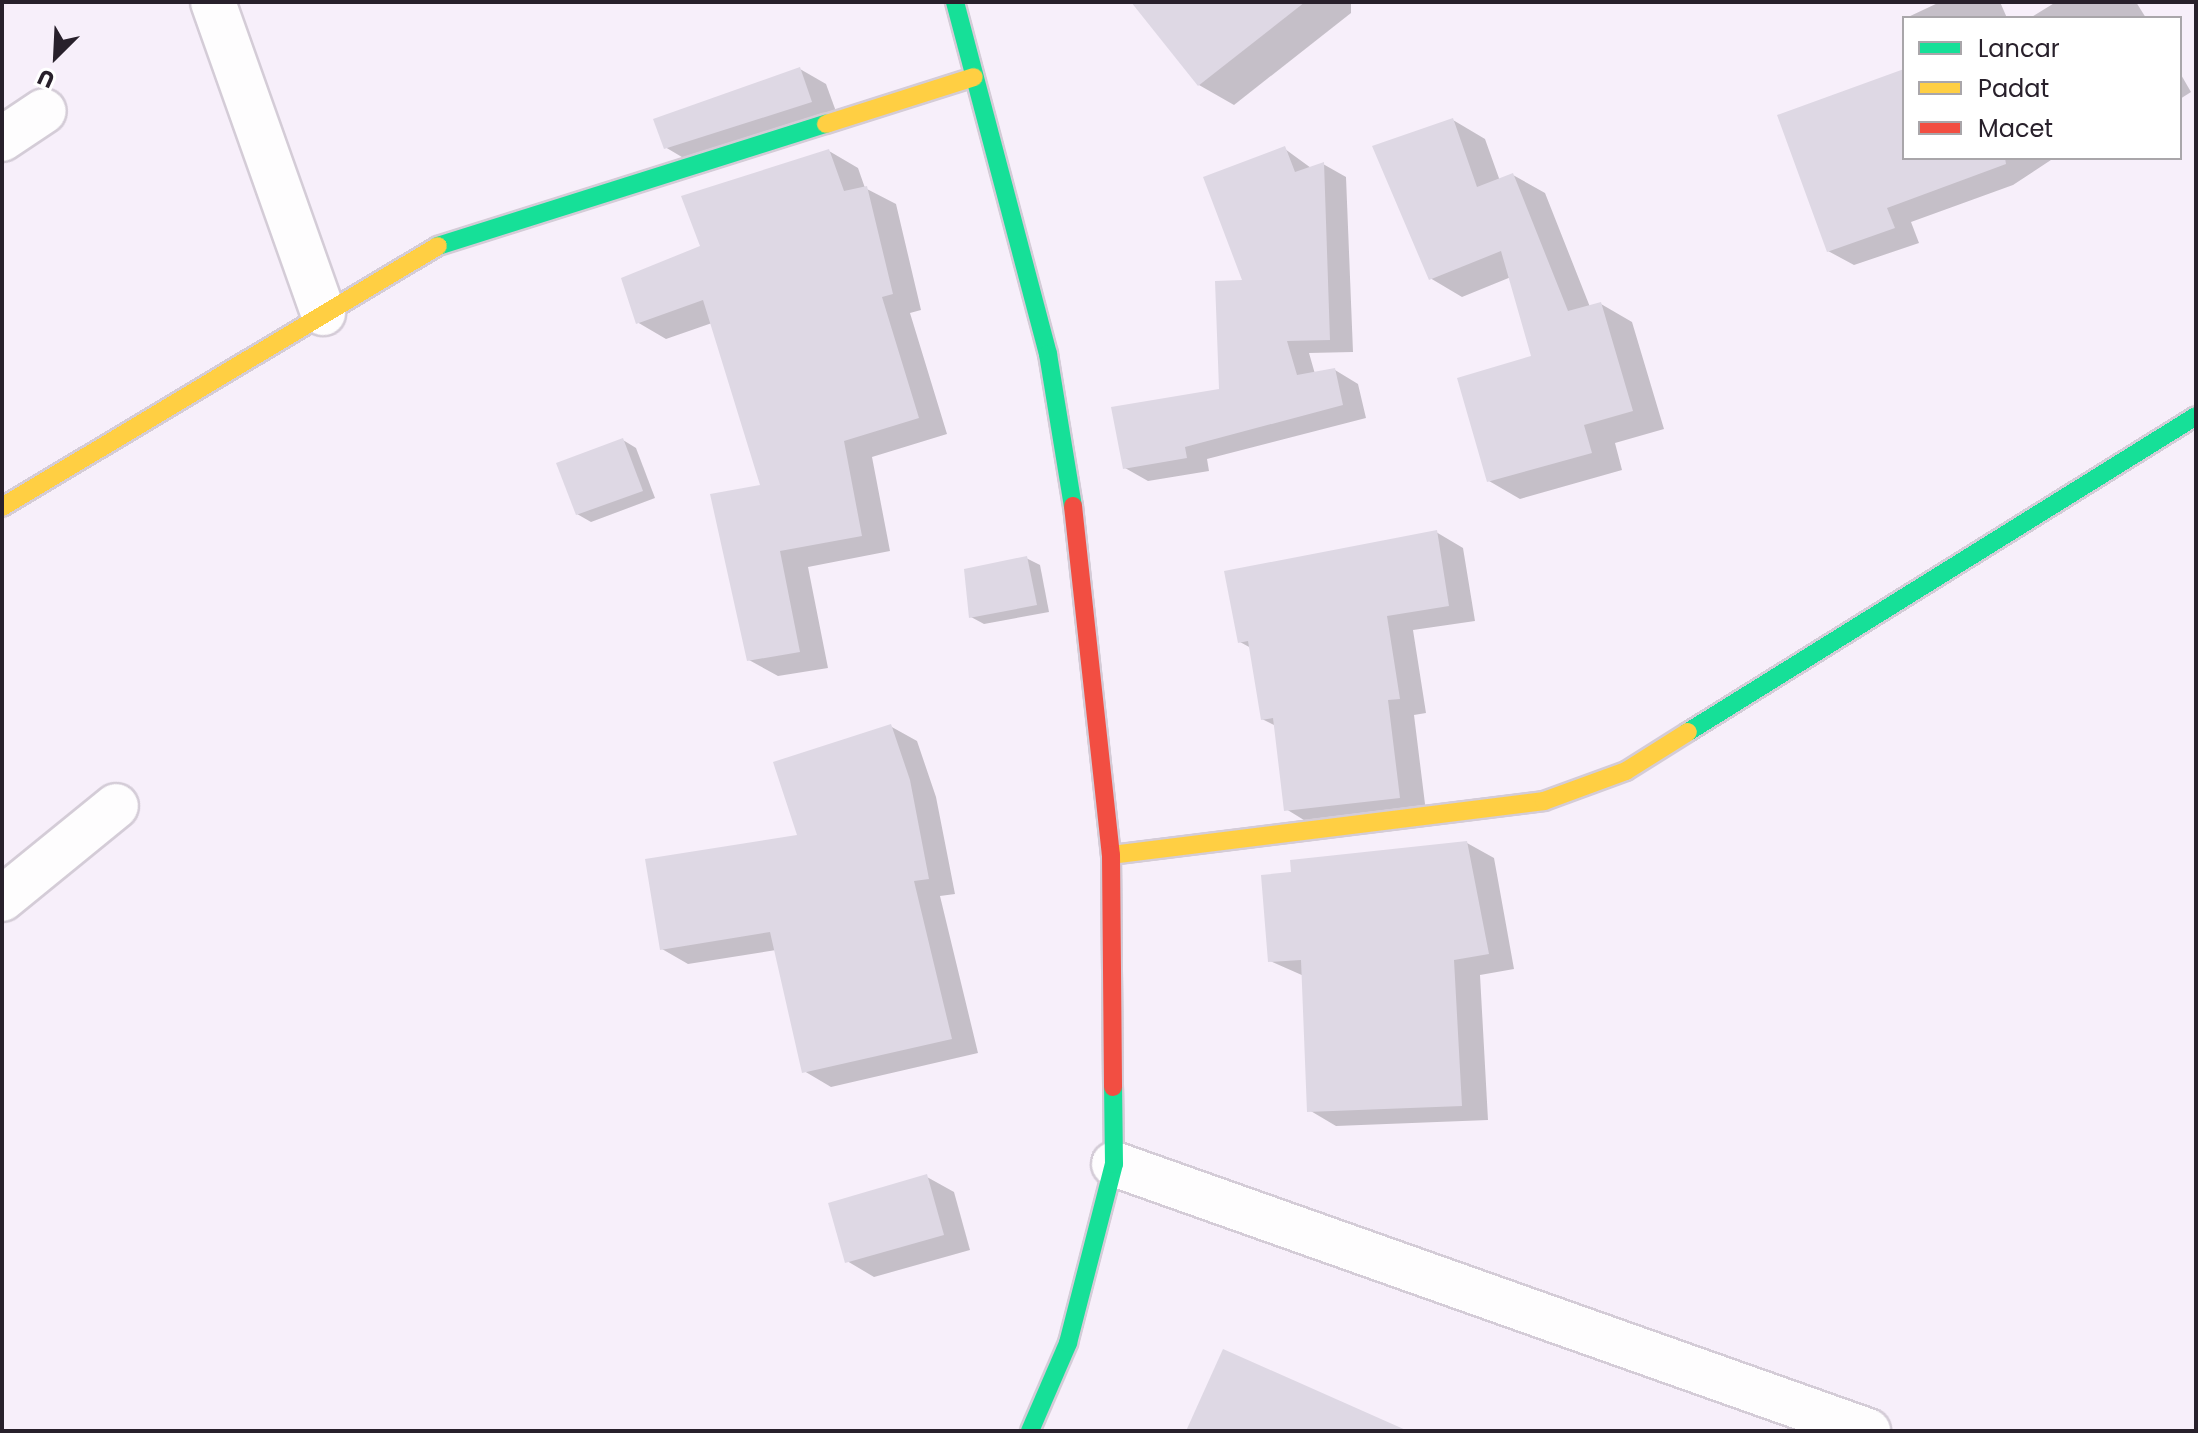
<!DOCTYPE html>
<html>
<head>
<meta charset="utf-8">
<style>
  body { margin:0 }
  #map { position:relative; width:2198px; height:1433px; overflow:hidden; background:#f7effa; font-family:Poppins,sans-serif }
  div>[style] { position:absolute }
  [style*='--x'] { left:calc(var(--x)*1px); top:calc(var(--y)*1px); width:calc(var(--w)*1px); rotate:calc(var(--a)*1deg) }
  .shadow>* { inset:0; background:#0003 }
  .building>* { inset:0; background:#ded8e4 }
  .roads { filter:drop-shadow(2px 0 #d4ccd7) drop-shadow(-2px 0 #d4ccd7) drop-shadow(0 2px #d4ccd7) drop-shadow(0 -2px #d4ccd7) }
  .street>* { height:44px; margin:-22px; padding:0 22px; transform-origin:22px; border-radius:22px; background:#fefdfe }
  .fast>* { height:18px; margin:-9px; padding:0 9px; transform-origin:9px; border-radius:9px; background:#16e098 }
  .slow>* { height:18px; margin:-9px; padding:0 9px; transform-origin:9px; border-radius:9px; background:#ffcf43 }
  .jam>* { height:18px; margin:-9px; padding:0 9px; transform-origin:9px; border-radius:9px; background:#f24e42 }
  span { translate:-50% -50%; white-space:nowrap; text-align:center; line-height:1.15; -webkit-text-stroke:6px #fff; paint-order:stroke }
  .frame { position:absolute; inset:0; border:4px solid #28202b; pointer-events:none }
  .legend { position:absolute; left:1902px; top:16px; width:280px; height:144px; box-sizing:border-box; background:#fff; border:2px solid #a9a6aa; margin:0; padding:10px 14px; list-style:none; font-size:24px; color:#28202b }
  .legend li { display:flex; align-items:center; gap:16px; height:40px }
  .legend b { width:40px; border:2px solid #a9a6aa }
  .north { position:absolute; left:16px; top:16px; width:80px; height:80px; -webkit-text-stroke:6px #fff; paint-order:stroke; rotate:204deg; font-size:22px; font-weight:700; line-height:32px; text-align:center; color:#28202b }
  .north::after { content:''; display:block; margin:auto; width:28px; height:36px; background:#28202b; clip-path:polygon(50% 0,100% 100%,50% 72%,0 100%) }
</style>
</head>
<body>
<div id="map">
  <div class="shadow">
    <i style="clip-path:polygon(1134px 2px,1351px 2px,1351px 13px,1234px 105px,1199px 85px)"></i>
    <i style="clip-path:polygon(1940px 2px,2000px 2px,2007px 18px,1906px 18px)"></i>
    <i style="clip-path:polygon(2056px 2px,2136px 2px,2146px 18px,2030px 18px)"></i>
    <i style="clip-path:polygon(800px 69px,826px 84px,838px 117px,692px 163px,665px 147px)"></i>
    <i style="clip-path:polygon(1904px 71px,1904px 158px,2054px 158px,2013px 185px,1911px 222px,1919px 243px,1854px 265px,1828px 251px)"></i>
    <i style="clip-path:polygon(2180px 73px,2191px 92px,2180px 99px)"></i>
    <i style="clip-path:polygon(1453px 120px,1485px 139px,1500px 181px,1513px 175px,1545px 193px,1590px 307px,1601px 304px,1632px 322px,1664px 429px,1615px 443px,1622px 470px,1520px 499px,1489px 481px,1534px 358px,1511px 277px,1462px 297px,1430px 278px)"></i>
    <i style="clip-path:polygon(1285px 149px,1311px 168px,1323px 164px,1346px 177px,1353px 352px,1309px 353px,1315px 374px,1335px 370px,1358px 384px,1366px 418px,1207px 459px,1209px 471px,1148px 481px,1125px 468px,1221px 390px)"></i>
    <i style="clip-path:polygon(829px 151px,858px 168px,865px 188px,896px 204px,921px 310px,910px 313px,947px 434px,872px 457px,890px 551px,808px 567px,828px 668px,778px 676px,749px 660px,763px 487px,712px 323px,666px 339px,637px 322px,702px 247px)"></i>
    <i style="clip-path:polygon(623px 440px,636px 448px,655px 498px,591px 522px,577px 514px)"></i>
    <i style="clip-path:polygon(1436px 532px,1463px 548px,1475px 621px,1413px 630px,1426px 713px,1414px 715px,1426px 812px,1312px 825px,1286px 809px,1276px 726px,1262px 719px,1251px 648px,1240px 642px)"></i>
    <i style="clip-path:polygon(1026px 558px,1040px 565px,1049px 612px,984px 624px,971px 617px)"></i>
    <i style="clip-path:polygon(890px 726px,917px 741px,936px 797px,955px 894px,940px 896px,978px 1053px,831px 1087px,804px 1071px,776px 950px,688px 964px,662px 949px,799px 836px)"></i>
    <i style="clip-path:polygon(1467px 843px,1494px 858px,1514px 969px,1480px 975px,1488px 1120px,1336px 1126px,1309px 1110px,1304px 976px,1270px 961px)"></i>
    <i style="clip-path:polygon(927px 1177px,954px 1192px,970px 1250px,874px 1277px,847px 1261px)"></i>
  </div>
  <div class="building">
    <i style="clip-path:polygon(1131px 2px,1305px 2px,1198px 86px)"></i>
    <i style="clip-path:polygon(800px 67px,812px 102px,664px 149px,653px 119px)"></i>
    <i style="clip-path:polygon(1904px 69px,1904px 158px,2005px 158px,2006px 164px,1887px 208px,1895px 228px,1827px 252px,1777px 115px)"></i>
    <i style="clip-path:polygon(1453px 118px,1477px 187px,1513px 173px,1568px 311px,1601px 302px,1633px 411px,1584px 425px,1592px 453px,1487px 482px,1457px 378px,1531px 356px,1501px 251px,1429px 280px,1372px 146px)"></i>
    <i style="clip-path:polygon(1285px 146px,1295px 172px,1324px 162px,1330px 340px,1287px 341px,1297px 375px,1335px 368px,1343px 405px,1185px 447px,1187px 458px,1123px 469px,1111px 407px,1219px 389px,1215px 281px,1242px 280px,1203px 177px)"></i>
    <i style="clip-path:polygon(829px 149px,844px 191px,867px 186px,893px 294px,882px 297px,919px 418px,844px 441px,862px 536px,780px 551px,800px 652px,747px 661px,710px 494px,760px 485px,703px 300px,636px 324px,621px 278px,700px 246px,681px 196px)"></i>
    <i style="clip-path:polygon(623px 438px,643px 491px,576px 515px,556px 463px)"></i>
    <i style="clip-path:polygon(1437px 530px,1449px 606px,1387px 616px,1400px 699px,1388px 700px,1400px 798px,1284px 811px,1273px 718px,1261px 720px,1248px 641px,1238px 643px,1224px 571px)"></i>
    <i style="clip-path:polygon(1027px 556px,1037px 605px,969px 618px,964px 569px)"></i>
    <i style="clip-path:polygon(891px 724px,910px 780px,929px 879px,914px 881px,952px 1039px,802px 1073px,770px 932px,660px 950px,645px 859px,797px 835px,773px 762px)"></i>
    <i style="clip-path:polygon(1467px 841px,1489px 954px,1454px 960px,1462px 1106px,1307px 1112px,1301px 960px,1268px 962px,1261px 875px,1291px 872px,1290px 860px)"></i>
    <i style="clip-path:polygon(927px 1174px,944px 1235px,845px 1263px,828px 1203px)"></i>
    <i style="clip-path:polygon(1223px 1349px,1408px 1431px,1186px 1431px)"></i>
  </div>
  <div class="roads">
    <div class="street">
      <i style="--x:213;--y:2;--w:330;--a:70.5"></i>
      <i style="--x:2;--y:139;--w:50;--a:-33.7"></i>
      <i style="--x:2;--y:899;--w:147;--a:-39.2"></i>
      <i style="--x:1114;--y:1164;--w:800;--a:19.5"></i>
    </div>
    <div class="fast">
      <i style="--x:955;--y:2;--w:364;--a:75.2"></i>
      <i style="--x:1048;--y:354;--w:154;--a:80.7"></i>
      <i style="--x:438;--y:246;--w:407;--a:-17.5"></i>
      <i style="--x:1688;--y:732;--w:598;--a:-31.88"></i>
      <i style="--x:1030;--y:1431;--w:96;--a:-66.6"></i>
      <i style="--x:1068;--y:1343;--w:185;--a:-75.6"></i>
      <i style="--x:1114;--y:1164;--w:77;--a:-90.7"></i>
    </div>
    <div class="slow">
      <i style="--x:826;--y:124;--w:155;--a:-17.6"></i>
      <i style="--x:2;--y:507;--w:508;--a:-30.91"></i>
      <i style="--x:1111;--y:855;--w:436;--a:-7.1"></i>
      <i style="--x:1544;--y:801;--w:87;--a:-20.1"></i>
      <i style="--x:1626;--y:771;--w:73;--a:-32.2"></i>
    </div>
    <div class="jam">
      <i style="--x:1073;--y:506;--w:351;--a:83.8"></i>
      <i style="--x:1111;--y:855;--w:232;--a:89.5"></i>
    </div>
  </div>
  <div class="frame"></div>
  <ul class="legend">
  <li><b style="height:10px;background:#16e098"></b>Lancar</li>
  <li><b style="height:10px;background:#ffcf43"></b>Padat</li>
  <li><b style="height:10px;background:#f24e42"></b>Macet</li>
  </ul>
  <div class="north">U</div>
</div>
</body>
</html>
